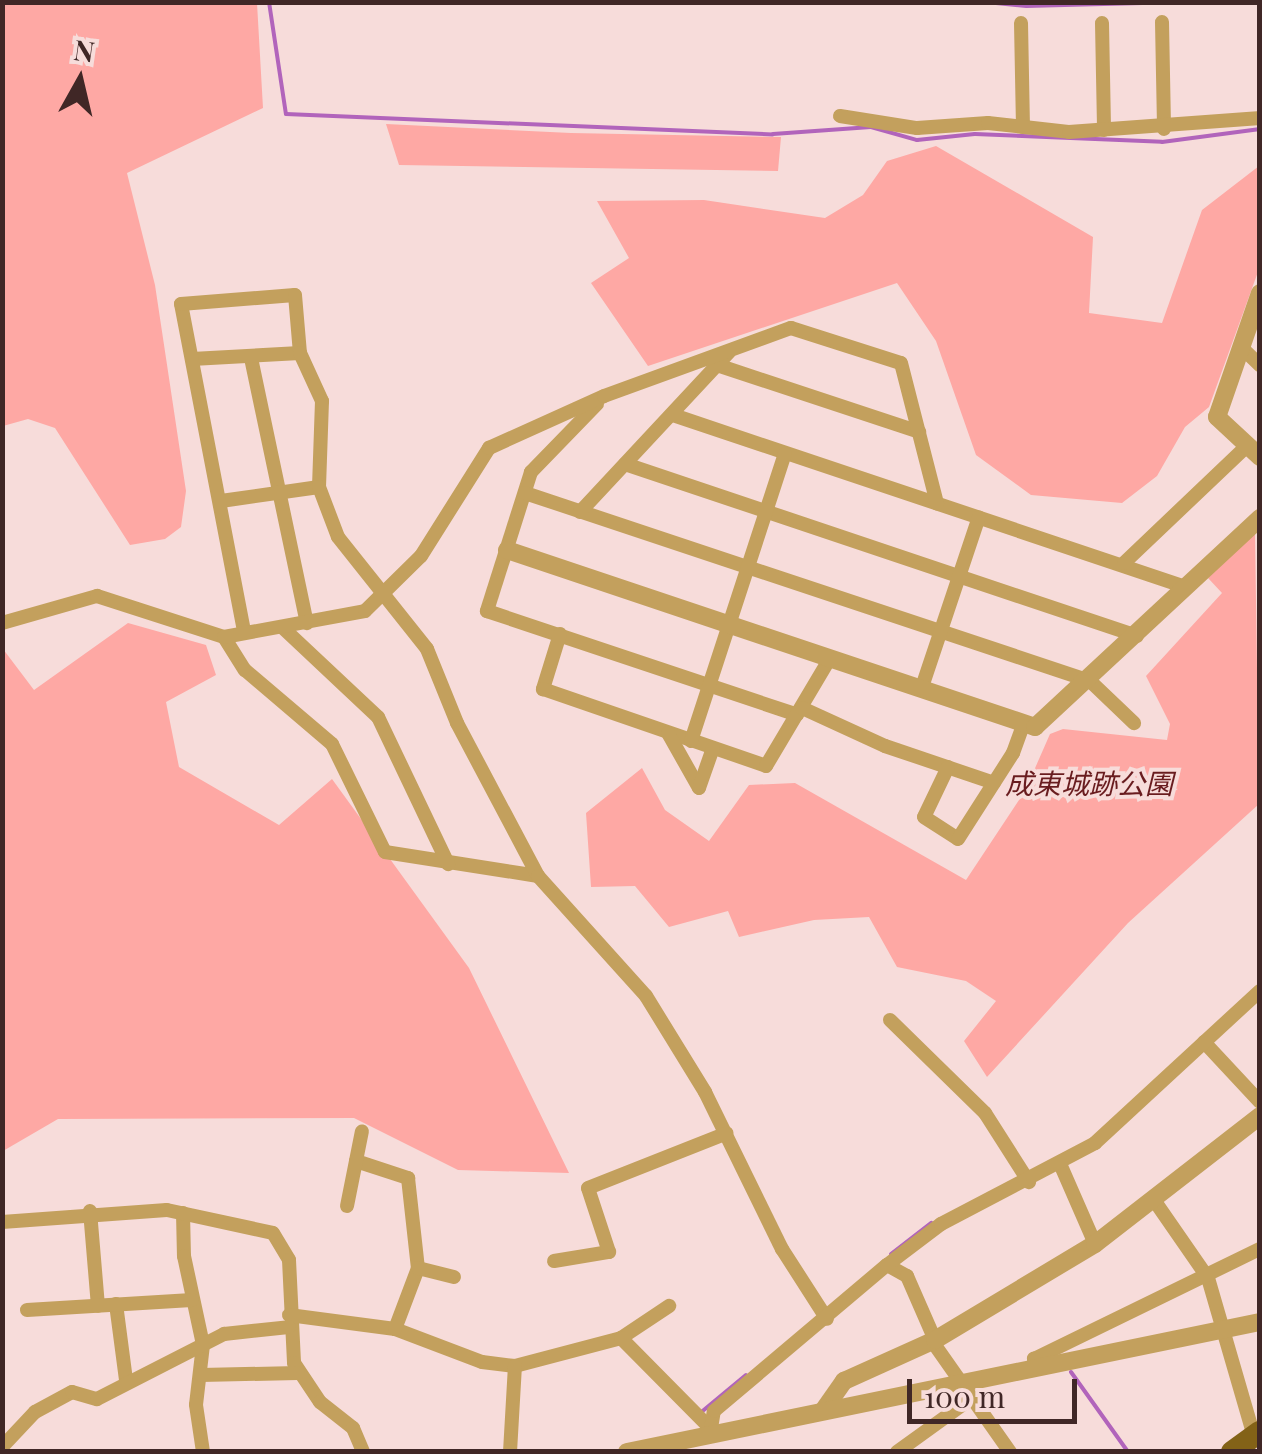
<!DOCTYPE html>
<html>
<head>
<meta charset="utf-8">
<style>
  body { margin:0 }
  #map { position:relative; width:1262px; height:1454px; overflow:hidden; background:#f7dcda; font-family:"Playfair Display","Noto Sans JP",serif }
  div>[style] { position:absolute }
  [style*='--x'] { left:calc(var(--x)*1px); top:calc(var(--y)*1px); width:calc(var(--w)*1px); rotate:calc(var(--a)*1deg) }
  .green>* { inset:0; background:#fea8a4 }
  .water>* { inset:0; background:#b164bb }
  .stream>* { height:4px; margin:-2px; padding:0 2px; transform-origin:2px; border-radius:2px; background:#b164bb }
  .minor>* { height:14px; margin:-7px; padding:0 7px; transform-origin:7px; border-radius:7px; background:#c3a05d }
  .tertiary>* { height:18px; margin:-9px; padding:0 9px; transform-origin:9px; border-radius:9px; background:#c3a05d }
  .trunk>* { height:22px; margin:-11px; padding:0 11px; transform-origin:11px; border-radius:11px; background:#836217 }
  span { translate:-50% -50%; white-space:nowrap; text-align:center; line-height:1.15; -webkit-text-stroke:8px #f7dcda; paint-order:stroke }
  .park-label { font-size:28px; color:#691c1f; font-style:italic }
  .frame { position:absolute; inset:0; border:5px solid #402726; pointer-events:none }
  .north { position:absolute; left:30px; top:30px; width:100px; height:100px; -webkit-text-stroke:8px #f7dcda; paint-order:stroke; rotate:8deg; font-size:28px; font-weight:700; line-height:40px; text-align:center; color:#402726 }
  .north::after { content:''; display:block; margin:auto; width:35px; height:45px; background:#402726; clip-path:polygon(50% 0,100% 100%,50% 72%,0 100%) }
  .scale { position:absolute; left:907px; top:1379px; width:170px; height:45px; box-sizing:border-box; border:5px solid #402726; border-top:0; padding-left:12px; font-size:30px; line-height:35px; white-space:nowrap; color:#402726; -webkit-text-stroke:8px #f7dcda; paint-order:stroke }
</style>
</head>
<body>
<div id="map">
  <div class="green">
    <i style="clip-path:polygon(3px 2px,257px 3px,263px 108px,127px 173px,155px 285px,186px 491px,181px 527px,165px 539px,130px 545px,55px 428px,28px 419px,3px 426px)"></i>
    <i style="clip-path:polygon(386px 124px,571px 133px,781px 137px,778px 171px,399px 165px)"></i>
    <i style="clip-path:polygon(936px 146px,1093px 237px,1089px 313px,1162px 323px,1202px 210px,1259px 166px,1259px 269px,1209px 407px,1185px 427px,1157px 476px,1122px 503px,1031px 495px,976px 455px,936px 341px,897px 283px,648px 366px,591px 283px,629px 258px,597px 201px,704px 200px,825px 218px,863px 195px,887px 161px)"></i>
    <i style="clip-path:polygon(1255px 533px,1259px 804px,1128px 923px,987px 1077px,964px 1041px,996px 1001px,966px 981px,897px 967px,869px 917px,814px 920px,739px 937px,728px 911px,669px 927px,635px 886px,591px 887px,586px 813px,642px 768px,665px 810px,709px 841px,749px 785px,795px 783px,966px 880px,1025px 791px,1050px 734px,1063px 729px,1167px 740px,1170px 724px,1146px 676px,1222px 593px,1208px 578px)"></i>
    <i style="clip-path:polygon(128px 623px,206px 645px,216px 675px,166px 702px,179px 767px,279px 825px,332px 779px,469px 968px,569px 1173px,458px 1170px,354px 1118px,58px 1119px,3px 1151px,3px 649px,34px 690px)"></i>
  </div>
  <div class="water">
    <i style="clip-path:polygon(1259px 2px,1026px 8px,976px 3px,976px 2px)"></i>
  </div>
  <div class="stream">
    <i style="--x:269;--y:2;--w:113;--a:81.4"></i>
    <i style="--x:286;--y:114;--w:487;--a:2.4"></i>
    <i style="--x:773;--y:134;--w:98;--a:-4.1"></i>
    <i style="--x:871;--y:127;--w:48;--a:15.8"></i>
    <i style="--x:917;--y:140;--w:58;--a:-5.9"></i>
    <i style="--x:975;--y:134;--w:187;--a:2.4"></i>
    <i style="--x:1162;--y:142;--w:99;--a:-7.6"></i>
    <i style="--x:891;--y:1254;--w:51;--a:-37.8"></i>
    <i style="--x:1071;--y:1372;--w:98;--a:54.5"></i>
    <i style="--x:699;--y:1414;--w:61;--a:-39.7"></i>
  </div>
  <div class="minor">
    <i style="--x:1162;--y:22;--w:107;--a:88.9"></i>
    <i style="--x:1021;--y:23;--w:104;--a:88.9"></i>
    <i style="--x:1102;--y:23;--w:107;--a:88.9"></i>
    <i style="--x:840;--y:116;--w:78;--a:8.9"></i>
    <i style="--x:917;--y:128;--w:71;--a:-4"></i>
    <i style="--x:988;--y:123;--w:81;--a:6.3"></i>
    <i style="--x:1069;--y:132;--w:192;--a:-4.2"></i>
    <i style="--x:1240;--y:346;--w:28;--a:44"></i>
    <i style="--x:251;--y:358;--w:271;--a:78.1"></i>
    <i style="--x:192;--y:359;--w:108;--a:-3.2"></i>
    <i style="--x:717;--y:365;--w:213;--a:18.3"></i>
    <i style="--x:597;--y:404;--w:95;--a:134.1"></i>
    <i style="--x:531;--y:472;--w:146;--a:107.6"></i>
    <i style="--x:487;--y:611;--w:327;--a:18.5"></i>
    <i style="--x:673;--y:415;--w:541;--a:18.54"></i>
    <i style="--x:625;--y:464;--w:540;--a:18.57"></i>
    <i style="--x:525;--y:493;--w:595;--a:18.4"></i>
    <i style="--x:1090;--y:681;--w:61;--a:43.7"></i>
    <i style="--x:221;--y:501;--w:99;--a:-8.1"></i>
    <i style="--x:580;--y:512;--w:219;--a:-47"></i>
    <i style="--x:1124;--y:563;--w:171;--a:-43.6"></i>
    <i style="--x:2;--y:623;--w:99;--a:-15.9"></i>
    <i style="--x:97;--y:596;--w:133;--a:17.9"></i>
    <i style="--x:224;--y:637;--w:39;--a:58"></i>
    <i style="--x:245;--y:670;--w:114;--a:40.4"></i>
    <i style="--x:332;--y:744;--w:120;--a:63.9"></i>
    <i style="--x:385;--y:852;--w:155;--a:8.9"></i>
    <i style="--x:282;--y:627;--w:132;--a:43.2"></i>
    <i style="--x:378;--y:717;--w:163;--a:64.5"></i>
    <i style="--x:244;--y:631;--w:333;--a:-100.9"></i>
    <i style="--x:181;--y:304;--w:114;--a:-4.5"></i>
    <i style="--x:295;--y:295;--w:58;--a:85.1"></i>
    <i style="--x:300;--y:353;--w:53;--a:65.4"></i>
    <i style="--x:322;--y:401;--w:86;--a:92"></i>
    <i style="--x:319;--y:487;--w:53;--a:69.2"></i>
    <i style="--x:338;--y:537;--w:143;--a:51.5"></i>
    <i style="--x:427;--y:649;--w:80;--a:67.9"></i>
    <i style="--x:457;--y:723;--w:173;--a:62.1"></i>
    <i style="--x:538;--y:876;--w:161;--a:48"></i>
    <i style="--x:646;--y:996;--w:113;--a:58.4"></i>
    <i style="--x:705;--y:1092;--w:175;--a:63.9"></i>
    <i style="--x:782;--y:1249;--w:83;--a:57.3"></i>
    <i style="--x:560;--y:634;--w:58;--a:107.2"></i>
    <i style="--x:543;--y:689;--w:236;--a:19"></i>
    <i style="--x:766;--y:766;--w:123;--a:-59.3"></i>
    <i style="--x:224;--y:637;--w:143;--a:-10.4"></i>
    <i style="--x:365;--y:611;--w:78;--a:-44.5"></i>
    <i style="--x:421;--y:556;--w:128;--a:-57.8"></i>
    <i style="--x:489;--y:448;--w:126;--a:-24.3"></i>
    <i style="--x:604;--y:396;--w:199;--a:-20"></i>
    <i style="--x:791;--y:328;--w:115;--a:17.7"></i>
    <i style="--x:901;--y:363;--w:145;--a:75.6"></i>
    <i style="--x:921;--y:690;--w:182;--a:-71.5"></i>
    <i style="--x:802;--y:708;--w:91;--a:24.6"></i>
    <i style="--x:885;--y:746;--w:115;--a:18.7"></i>
    <i style="--x:668;--y:733;--w:63;--a:60.6"></i>
    <i style="--x:699;--y:788;--w:42;--a:-70.7"></i>
    <i style="--x:691;--y:741;--w:302;--a:-71.9"></i>
    <i style="--x:948;--y:767;--w:55;--a:115.6"></i>
    <i style="--x:924;--y:817;--w:40;--a:32.9"></i>
    <i style="--x:958;--y:839;--w:102;--a:-57.4"></i>
    <i style="--x:1013;--y:753;--w:32;--a:-70"></i>
    <i style="--x:890;--y:1020;--w:133;--a:44.4"></i>
    <i style="--x:985;--y:1113;--w:82;--a:57.5"></i>
    <i style="--x:1204;--y:1042;--w:82;--a:47"></i>
    <i style="--x:356;--y:1161;--w:55;--a:18.1"></i>
    <i style="--x:408;--y:1178;--w:91;--a:83.7"></i>
    <i style="--x:1061;--y:1166;--w:85;--a:66.4"></i>
    <i style="--x:1154;--y:1200;--w:95;--a:55.3"></i>
    <i style="--x:1208;--y:1278;--w:165;--a:73.8"></i>
    <i style="--x:347;--y:1206;--w:76;--a:-78.7"></i>
    <i style="--x:90;--y:1211;--w:95;--a:85.2"></i>
    <i style="--x:183;--y:1213;--w:43;--a:88.7"></i>
    <i style="--x:184;--y:1256;--w:91;--a:77.9"></i>
    <i style="--x:203;--y:1345;--w:60;--a:96.7"></i>
    <i style="--x:196;--y:1405;--w:48;--a:81.5"></i>
    <i style="--x:2;--y:1222;--w:165;--a:-4.2"></i>
    <i style="--x:167;--y:1210;--w:108;--a:12.2"></i>
    <i style="--x:273;--y:1233;--w:31;--a:59"></i>
    <i style="--x:289;--y:1260;--w:103;--a:87.2"></i>
    <i style="--x:294;--y:1363;--w:47;--a:56.3"></i>
    <i style="--x:320;--y:1402;--w:42;--a:38.2"></i>
    <i style="--x:353;--y:1428;--w:26;--a:67"></i>
    <i style="--x:554;--y:1261;--w:56;--a:-9.3"></i>
    <i style="--x:609;--y:1252;--w:67;--a:-108.2"></i>
    <i style="--x:588;--y:1188;--w:149;--a:-21.6"></i>
    <i style="--x:887;--y:1265;--w:23;--a:29"></i>
    <i style="--x:907;--y:1276;--w:70;--a:66.4"></i>
    <i style="--x:116;--y:1304;--w:77;--a:82.5"></i>
    <i style="--x:27;--y:1310;--w:165;--a:-3.5"></i>
    <i style="--x:289;--y:1315;--w:107;--a:7.5"></i>
    <i style="--x:395;--y:1329;--w:93;--a:20.8"></i>
    <i style="--x:482;--y:1362;--w:33;--a:7"></i>
    <i style="--x:515;--y:1366;--w:110;--a:-14.8"></i>
    <i style="--x:621;--y:1338;--w:58;--a:-33.7"></i>
    <i style="--x:395;--y:1329;--w:65;--a:-69.3"></i>
    <i style="--x:418;--y:1268;--w:37;--a:14"></i>
    <i style="--x:621;--y:1338;--w:125;--a:45.3"></i>
    <i style="--x:932;--y:1341;--w:136;--a:54.9"></i>
    <i style="--x:1037;--y:1367;--w:9;--a:-111"></i>
    <i style="--x:1034;--y:1359;--w:251;--a:-26"></i>
    <i style="--x:201;--y:1375;--w:97;--a:-1.2"></i>
    <i style="--x:710;--y:1435;--w:24;--a:-81"></i>
    <i style="--x:714;--y:1411;--w:226;--a:-40.2"></i>
    <i style="--x:887;--y:1265;--w:68;--a:-37.2"></i>
    <i style="--x:941;--y:1224;--w:174;--a:-27.7"></i>
    <i style="--x:1095;--y:1143;--w:224;--a:-42.7"></i>
    <i style="--x:2;--y:1447;--w:48;--a:-46.7"></i>
    <i style="--x:35;--y:1412;--w:42;--a:-28.4"></i>
    <i style="--x:72;--y:1392;--w:26;--a:16"></i>
    <i style="--x:97;--y:1399;--w:143;--a:-27.1"></i>
    <i style="--x:224;--y:1334;--w:65;--a:-6.1"></i>
    <i style="--x:510;--y:1452;--w:86;--a:-86.7"></i>
    <i style="--x:897;--y:1452;--w:92;--a:-35.8"></i>
  </div>
  <div class="tertiary">
    <i style="--x:1260;--y:293;--w:131;--a:109.1"></i>
    <i style="--x:1217;--y:417;--w:59;--a:42.9"></i>
    <i style="--x:507;--y:550;--w:557;--a:18.53"></i>
    <i style="--x:1035;--y:727;--w:307;--a:-42.9"></i>
    <i style="--x:823;--y:1411;--w:37;--a:-55"></i>
    <i style="--x:844;--y:1381;--w:100;--a:-24.3"></i>
    <i style="--x:935;--y:1340;--w:187;--a:-31"></i>
    <i style="--x:1095;--y:1244;--w:209;--a:-37.8"></i>
    <i style="--x:627;--y:1452;--w:646;--a:-11.61"></i>
  </div>
  <div class="trunk">
    <i style="--x:1232;--y:1452;--w:34;--a:-36"></i>
  </div>
  <div class="park-label">
    <span style="left:1089px;top:783px">成東城跡公園</span>
  </div>
  <div class="frame"></div>
  <div class="north">N</div>
  <div class="scale">100 m</div>
</div>
</body>
</html>
